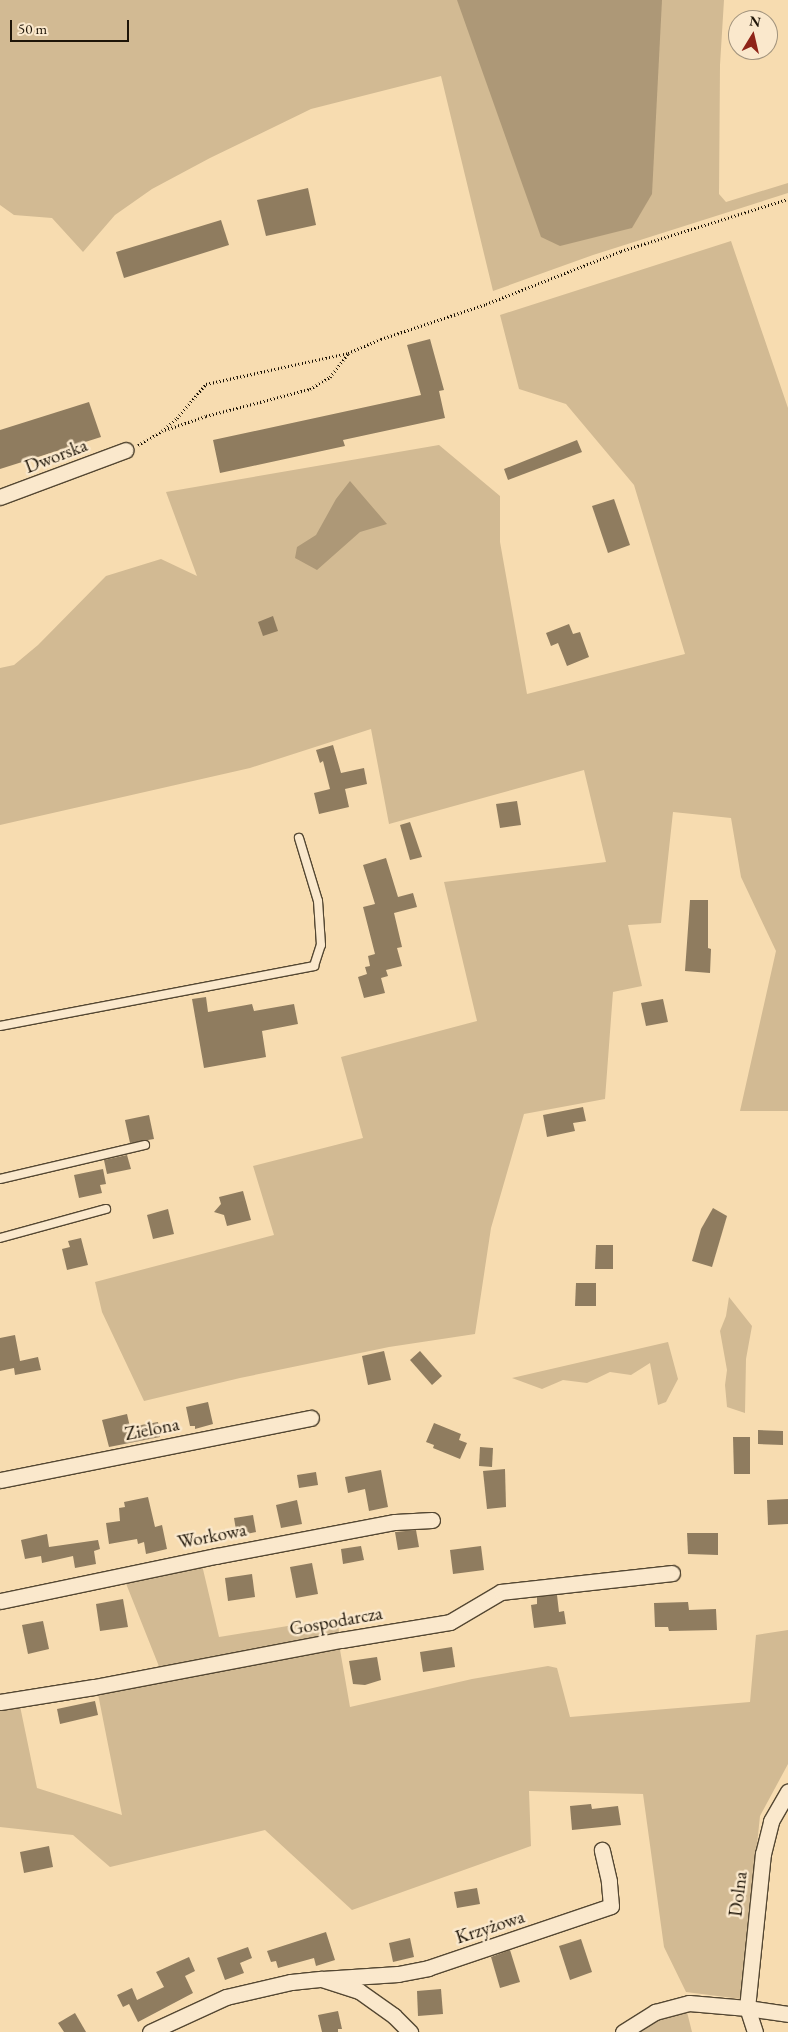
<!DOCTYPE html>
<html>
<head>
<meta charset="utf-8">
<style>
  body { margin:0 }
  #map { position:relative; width:788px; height:2032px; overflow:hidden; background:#f7dcb0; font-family:"EB Garamond",serif }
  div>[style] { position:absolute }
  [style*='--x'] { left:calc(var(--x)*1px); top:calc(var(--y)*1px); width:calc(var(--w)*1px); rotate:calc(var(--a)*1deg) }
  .green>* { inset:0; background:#d2ba93 }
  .water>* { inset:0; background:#ad9877 }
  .building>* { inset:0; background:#8f7c5f }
  .path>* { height:3px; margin-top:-1.5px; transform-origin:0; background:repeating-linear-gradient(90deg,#1e1508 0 1px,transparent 0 3.5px) }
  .roads { filter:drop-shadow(1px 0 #544732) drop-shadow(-1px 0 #544732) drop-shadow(0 1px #544732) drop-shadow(0 -1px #544732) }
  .lane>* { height:8px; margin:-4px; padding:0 4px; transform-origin:4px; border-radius:4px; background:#fae8cc }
  .street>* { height:15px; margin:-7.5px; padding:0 7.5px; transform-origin:7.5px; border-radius:7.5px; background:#fae8cc }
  span { translate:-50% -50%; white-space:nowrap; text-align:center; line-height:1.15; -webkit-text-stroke:5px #fae8cc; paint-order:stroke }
  .street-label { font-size:19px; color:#1e1508 }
  .north { position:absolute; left:728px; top:10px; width:50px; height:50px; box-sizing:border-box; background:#fae8cc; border:1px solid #a2947e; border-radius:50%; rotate:9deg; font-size:14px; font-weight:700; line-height:20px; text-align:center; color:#1e1508 }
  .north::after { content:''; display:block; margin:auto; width:18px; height:22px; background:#8f2418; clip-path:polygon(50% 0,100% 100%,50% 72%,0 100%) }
  .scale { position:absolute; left:10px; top:20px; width:119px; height:22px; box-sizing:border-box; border:2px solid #1e1508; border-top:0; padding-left:6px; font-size:15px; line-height:18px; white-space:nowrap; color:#1e1508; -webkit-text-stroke:4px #fae8cc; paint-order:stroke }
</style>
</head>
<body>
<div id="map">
  <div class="green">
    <i style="clip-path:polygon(0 0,724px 0,720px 65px,719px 194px,726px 202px,788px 183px,788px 193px,593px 255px,493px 291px,441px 76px,311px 109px,210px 158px,152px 189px,115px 215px,83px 252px,52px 218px,14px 215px,0 205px)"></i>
    <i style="clip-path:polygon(731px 241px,788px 408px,788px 1111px,740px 1111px,776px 951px,741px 877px,731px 818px,673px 812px,661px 923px,628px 925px,642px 986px,613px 992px,605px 1099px,524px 1114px,491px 1228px,475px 1334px,389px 1347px,240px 1378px,144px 1401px,102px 1312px,95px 1282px,274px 1235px,253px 1166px,363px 1138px,341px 1057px,477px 1021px,444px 882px,606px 862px,584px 770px,389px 824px,371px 729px,250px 768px,0 825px,0 668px,14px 665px,38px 645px,106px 576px,161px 559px,197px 576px,166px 492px,439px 445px,500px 496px,500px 542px,527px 694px,685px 654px,634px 485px,566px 404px,519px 389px,500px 315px)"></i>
    <i style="clip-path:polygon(729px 1297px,752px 1326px,746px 1359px,745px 1413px,727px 1407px,725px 1385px,727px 1370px,720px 1331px,726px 1316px)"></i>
    <i style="clip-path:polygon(668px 1342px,678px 1379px,666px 1402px,658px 1405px,650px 1363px,631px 1375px,610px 1372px,587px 1383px,563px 1380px,542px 1389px,512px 1378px)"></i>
    <i style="clip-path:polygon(202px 1565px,219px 1637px,300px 1624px,338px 1620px,339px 1632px,160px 1669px,125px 1581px)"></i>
    <i style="clip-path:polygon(788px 1630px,788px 1764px,760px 1816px,741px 1999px,686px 1992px,664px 1947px,643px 1794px,529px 1791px,531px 1846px,352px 1910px,265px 1830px,110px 1867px,73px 1835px,0 1827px,0 1709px,20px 1706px,37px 1788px,122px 1815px,98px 1694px,339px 1644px,350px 1707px,472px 1679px,548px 1666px,557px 1668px,570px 1717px,750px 1702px,756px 1635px)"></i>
    <i style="clip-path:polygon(687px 2012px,692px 2032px,639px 2032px,661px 2017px)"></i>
  </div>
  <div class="water">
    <i style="clip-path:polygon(457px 0,662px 0,652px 194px,632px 228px,560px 246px,541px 237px)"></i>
    <i style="clip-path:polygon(350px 481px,387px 524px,360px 532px,317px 570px,295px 558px,297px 547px,316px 535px,336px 499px)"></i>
  </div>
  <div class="building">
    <i style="clip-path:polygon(308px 188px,316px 225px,266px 236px,257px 200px)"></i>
    <i style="clip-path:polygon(221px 220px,229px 245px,124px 278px,116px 252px)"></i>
    <i style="clip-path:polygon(430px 339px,444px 390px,439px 391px,445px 418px,343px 440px,345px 446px,220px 473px,213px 440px,421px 395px,407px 345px)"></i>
    <i style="clip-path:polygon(89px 402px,101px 437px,0 469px,0 430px)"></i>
    <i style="clip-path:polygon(577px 440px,582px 452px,508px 480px,504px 469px)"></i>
    <i style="clip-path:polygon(614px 499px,630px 545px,608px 553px,592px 506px)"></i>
    <i style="clip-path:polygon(273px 616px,278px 631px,263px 636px,258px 622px)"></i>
    <i style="clip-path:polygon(569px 624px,573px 634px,580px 632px,589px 657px,567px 666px,558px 643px,551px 646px,546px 633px)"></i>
    <i style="clip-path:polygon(333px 745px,341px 773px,364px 768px,367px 784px,345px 789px,349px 807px,319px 814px,314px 793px,330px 789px,323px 761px,320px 763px,316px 750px)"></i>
    <i style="clip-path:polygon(517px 801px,521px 825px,500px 828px,496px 804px)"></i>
    <i style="clip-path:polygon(410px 822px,422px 857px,410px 860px,400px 825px)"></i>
    <i style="clip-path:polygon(386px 858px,398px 897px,413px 893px,417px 907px,394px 913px,402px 947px,397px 948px,402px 966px,386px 970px,388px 976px,381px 978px,385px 993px,364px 998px,358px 977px,367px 974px,365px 967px,370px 966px,368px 956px,375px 954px,363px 907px,375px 904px,363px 865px)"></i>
    <i style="clip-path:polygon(690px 900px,708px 900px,708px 948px,711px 949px,710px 973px,685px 971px)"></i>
    <i style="clip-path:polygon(206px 997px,208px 1012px,252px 1004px,254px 1011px,294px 1004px,298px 1024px,262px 1031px,266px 1057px,204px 1068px,192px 999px)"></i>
    <i style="clip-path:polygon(663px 999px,668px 1022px,646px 1026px,641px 1003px)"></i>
    <i style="clip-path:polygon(583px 1107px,586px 1121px,573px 1123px,575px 1131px,547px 1137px,543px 1115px)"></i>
    <i style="clip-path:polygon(149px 1115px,154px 1139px,130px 1143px,125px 1120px)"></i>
    <i style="clip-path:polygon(127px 1155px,131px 1169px,107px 1174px,104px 1160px)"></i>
    <i style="clip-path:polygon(103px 1169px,106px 1184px,100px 1185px,102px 1193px,79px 1198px,74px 1175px)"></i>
    <i style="clip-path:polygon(243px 1191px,251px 1220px,227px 1226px,224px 1215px,214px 1212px,221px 1204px,219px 1197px)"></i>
    <i style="clip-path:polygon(713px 1208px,727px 1216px,712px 1267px,692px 1261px,701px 1229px)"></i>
    <i style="clip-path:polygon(168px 1209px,174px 1234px,153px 1239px,147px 1215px)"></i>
    <i style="clip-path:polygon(81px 1238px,88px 1265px,67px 1270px,62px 1249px,70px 1247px,68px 1241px)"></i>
    <i style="clip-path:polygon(596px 1245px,613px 1245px,613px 1269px,595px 1269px)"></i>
    <i style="clip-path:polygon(576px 1283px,596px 1283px,596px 1306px,575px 1306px)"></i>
    <i style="clip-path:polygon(15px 1335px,20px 1361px,38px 1357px,41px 1370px,15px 1375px,14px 1368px,0 1371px,0 1338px)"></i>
    <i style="clip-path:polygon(384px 1351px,391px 1380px,368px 1385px,362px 1356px)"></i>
    <i style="clip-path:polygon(420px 1351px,442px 1376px,432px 1385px,410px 1360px)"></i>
    <i style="clip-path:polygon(208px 1402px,213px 1424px,195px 1429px,195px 1426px,190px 1426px,186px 1407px)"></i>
    <i style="clip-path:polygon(127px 1414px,130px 1427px,158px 1422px,160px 1437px,109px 1447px,102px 1420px)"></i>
    <i style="clip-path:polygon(434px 1423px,461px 1434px,459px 1440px,467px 1443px,460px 1459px,433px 1448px,434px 1445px,426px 1442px)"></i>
    <i style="clip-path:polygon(758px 1430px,783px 1431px,783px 1445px,758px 1444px)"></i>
    <i style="clip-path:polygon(733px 1437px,750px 1437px,750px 1474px,734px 1474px)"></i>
    <i style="clip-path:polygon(480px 1447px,493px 1448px,492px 1467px,479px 1466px)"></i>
    <i style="clip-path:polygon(505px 1469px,506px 1507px,487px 1509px,483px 1471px)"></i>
    <i style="clip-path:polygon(381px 1470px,388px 1507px,369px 1511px,365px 1489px,348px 1493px,345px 1477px)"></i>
    <i style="clip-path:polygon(316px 1472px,318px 1485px,299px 1488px,297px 1475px)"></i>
    <i style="clip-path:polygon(148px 1497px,155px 1527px,162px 1525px,167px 1549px,146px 1554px,144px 1542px,138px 1544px,137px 1539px,109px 1544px,106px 1523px,120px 1521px,119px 1508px,125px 1507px,124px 1502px)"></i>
    <i style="clip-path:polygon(788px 1499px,788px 1524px,768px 1525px,767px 1500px)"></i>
    <i style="clip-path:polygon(297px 1500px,302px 1524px,281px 1528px,276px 1505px)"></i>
    <i style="clip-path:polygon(253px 1515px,256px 1532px,237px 1536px,234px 1518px)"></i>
    <i style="clip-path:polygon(416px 1530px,419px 1547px,398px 1550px,395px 1532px)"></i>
    <i style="clip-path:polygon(687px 1533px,718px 1533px,718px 1555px,688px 1554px)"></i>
    <i style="clip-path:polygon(47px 1534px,49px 1547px,98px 1540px,100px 1549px,94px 1551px,96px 1564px,75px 1568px,73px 1556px,42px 1563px,41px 1556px,25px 1559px,21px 1540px)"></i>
    <i style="clip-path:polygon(361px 1546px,364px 1560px,343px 1564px,341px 1549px)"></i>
    <i style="clip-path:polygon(481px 1546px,484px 1570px,453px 1574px,450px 1550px)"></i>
    <i style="clip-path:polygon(312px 1563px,318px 1594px,296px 1598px,290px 1567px)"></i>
    <i style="clip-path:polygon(252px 1574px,255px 1597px,228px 1601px,225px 1578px)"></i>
    <i style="clip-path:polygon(557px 1595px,559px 1612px,564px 1611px,566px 1624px,534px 1628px,531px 1605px,537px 1604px,537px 1597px)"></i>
    <i style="clip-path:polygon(123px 1599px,128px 1627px,100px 1631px,96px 1604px)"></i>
    <i style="clip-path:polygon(688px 1602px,689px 1610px,716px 1609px,717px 1630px,669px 1631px,668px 1627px,655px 1627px,654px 1603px)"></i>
    <i style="clip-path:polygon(43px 1621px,49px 1649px,28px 1654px,22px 1625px)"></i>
    <i style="clip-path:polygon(452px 1647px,455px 1667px,423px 1672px,420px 1652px)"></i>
    <i style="clip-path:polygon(377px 1657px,381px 1680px,365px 1685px,353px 1684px,349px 1661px)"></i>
    <i style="clip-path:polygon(95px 1701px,98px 1715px,60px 1724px,57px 1709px)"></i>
    <i style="clip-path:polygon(591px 1804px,592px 1809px,618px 1806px,621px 1825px,572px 1830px,570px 1806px)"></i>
    <i style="clip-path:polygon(49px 1846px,53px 1867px,24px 1873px,20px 1852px)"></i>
    <i style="clip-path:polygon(477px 1888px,480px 1904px,457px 1908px,454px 1892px)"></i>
    <i style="clip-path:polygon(326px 1932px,335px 1960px,316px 1966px,314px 1958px,278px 1968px,276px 1961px,271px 1962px,267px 1951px)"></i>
    <i style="clip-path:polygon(410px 1938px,414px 1957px,393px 1962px,389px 1943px)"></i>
    <i style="clip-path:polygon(581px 1939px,592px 1972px,570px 1980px,559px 1946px)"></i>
    <i style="clip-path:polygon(248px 1947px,252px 1958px,240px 1963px,244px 1973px,225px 1980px,217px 1958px)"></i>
    <i style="clip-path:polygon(510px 1950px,520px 1982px,500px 1988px,491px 1957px)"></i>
    <i style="clip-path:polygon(189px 1957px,195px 1971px,185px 1976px,193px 1993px,138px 2022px,129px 2004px,123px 2007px,117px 1995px,132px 1988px,137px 2000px,164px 1987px,156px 1972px)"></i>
    <i style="clip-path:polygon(441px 1989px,443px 2014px,418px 2016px,417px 1991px)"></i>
    <i style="clip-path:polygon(338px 2011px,342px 2029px,338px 2029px,338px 2032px,322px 2032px,318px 2015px)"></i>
    <i style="clip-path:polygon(75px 2013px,86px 2032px,64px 2032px,58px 2023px)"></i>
  </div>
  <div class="path">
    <i style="--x:165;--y:430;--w:43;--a:-18.9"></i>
    <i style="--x:206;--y:416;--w:107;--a:-14.6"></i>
    <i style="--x:310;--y:389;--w:23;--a:-31"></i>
    <i style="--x:330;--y:377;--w:29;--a:-52"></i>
    <i style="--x:138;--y:445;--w:28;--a:-30"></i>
    <i style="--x:162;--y:431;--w:20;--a:-41"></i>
    <i style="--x:177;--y:418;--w:45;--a:-49.5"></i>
    <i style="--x:206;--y:384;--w:145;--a:-12.3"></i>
    <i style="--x:348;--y:353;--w:36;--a:-23"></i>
    <i style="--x:381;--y:339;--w:111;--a:-18.4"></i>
    <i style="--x:486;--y:304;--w:145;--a:-21.4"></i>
    <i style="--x:621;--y:251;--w:175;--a:-17.3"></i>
  </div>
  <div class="roads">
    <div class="lane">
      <i style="--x:0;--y:1026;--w:320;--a:-10.8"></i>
      <i style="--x:314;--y:966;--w:22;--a:-72"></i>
      <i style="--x:321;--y:945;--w:44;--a:-93.9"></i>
      <i style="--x:318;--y:901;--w:66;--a:-106.8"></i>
      <i style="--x:0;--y:1179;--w:149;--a:-13.2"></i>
      <i style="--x:0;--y:1238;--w:110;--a:-15.3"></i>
    </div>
    <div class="street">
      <i style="--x:0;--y:497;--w:134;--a:-20.5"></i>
      <i style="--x:0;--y:1480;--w:317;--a:-11.3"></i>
      <i style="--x:0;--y:1601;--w:221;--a:-11.8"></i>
      <i style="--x:216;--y:1556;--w:182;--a:-10.8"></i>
      <i style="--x:395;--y:1522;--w:37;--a:-3"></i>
      <i style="--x:0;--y:1702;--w:95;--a:-9.1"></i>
      <i style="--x:94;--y:1687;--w:251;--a:-10.8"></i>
      <i style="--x:341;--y:1640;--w:110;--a:-9.4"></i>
      <i style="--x:450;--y:1622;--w:59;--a:-30.5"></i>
      <i style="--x:501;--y:1592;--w:172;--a:-6.3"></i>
      <i style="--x:322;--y:1979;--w:76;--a:-3.8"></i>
      <i style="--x:398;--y:1974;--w:31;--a:-11"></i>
      <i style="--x:428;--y:1968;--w:193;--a:-18.7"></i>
      <i style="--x:611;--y:1906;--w:25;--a:-95"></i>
      <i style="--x:609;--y:1881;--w:32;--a:-103"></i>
      <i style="--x:150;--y:2032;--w:84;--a:-24.7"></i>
      <i style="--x:226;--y:1997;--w:67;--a:-13"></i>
      <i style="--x:291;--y:1982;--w:31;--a:-6"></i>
      <i style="--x:322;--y:1979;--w:39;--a:18"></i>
      <i style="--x:359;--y:1991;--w:43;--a:35.5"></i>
      <i style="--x:394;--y:2016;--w:23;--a:45"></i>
      <i style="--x:623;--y:2032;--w:38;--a:-32"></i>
      <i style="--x:655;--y:2012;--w:35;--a:-15"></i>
      <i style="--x:689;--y:2003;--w:58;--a:4.9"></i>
      <i style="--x:747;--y:2008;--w:41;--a:8.3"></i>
      <i style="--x:755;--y:2032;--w:25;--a:-108"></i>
      <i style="--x:747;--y:2008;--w:155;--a:-84.1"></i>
      <i style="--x:763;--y:1854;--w:34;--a:-76"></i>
      <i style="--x:771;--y:1821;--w:34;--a:-60"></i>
    </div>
  </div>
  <div class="street-label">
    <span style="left:56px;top:456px;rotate:-21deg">Dworska</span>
    <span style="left:152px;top:1429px;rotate:-11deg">Zielona</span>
    <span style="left:212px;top:1536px;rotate:-11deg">Workowa</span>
    <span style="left:336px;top:1621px;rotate:-10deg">Gospodarcza</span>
    <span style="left:738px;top:1894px;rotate:-83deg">Dolna</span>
    <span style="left:490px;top:1927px;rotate:-18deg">Krzyżowa</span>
  </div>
  <div class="north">N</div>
  <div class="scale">50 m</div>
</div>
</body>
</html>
